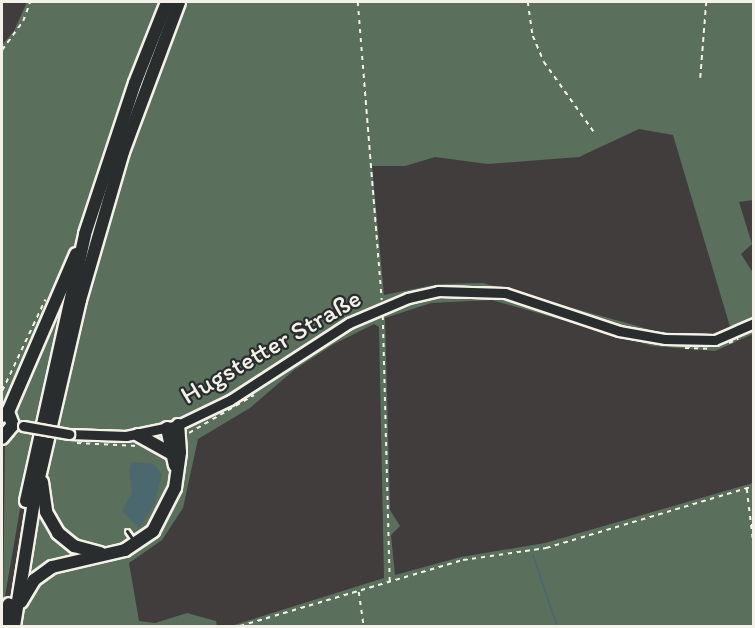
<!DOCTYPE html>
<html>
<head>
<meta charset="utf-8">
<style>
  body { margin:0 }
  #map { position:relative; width:755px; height:628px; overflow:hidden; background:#403d3c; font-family:Itim,sans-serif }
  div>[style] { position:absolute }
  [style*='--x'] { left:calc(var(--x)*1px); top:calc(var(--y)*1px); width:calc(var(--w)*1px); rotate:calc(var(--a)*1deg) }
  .green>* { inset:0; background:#5a705c }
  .water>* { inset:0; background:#4b686f }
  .stream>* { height:2px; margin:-1px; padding:0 1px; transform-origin:1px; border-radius:1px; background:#4b686f }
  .path>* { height:1.5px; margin-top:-0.75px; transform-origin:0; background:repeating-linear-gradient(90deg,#f4f1e8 0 4.5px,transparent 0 9px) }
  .roads { filter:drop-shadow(2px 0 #f4f1e8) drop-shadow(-2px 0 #f4f1e8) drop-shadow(0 2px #f4f1e8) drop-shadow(0 -2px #f4f1e8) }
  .lane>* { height:3px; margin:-1.5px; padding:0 1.5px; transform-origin:1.5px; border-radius:1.5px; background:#2a2d2e }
  .secondary>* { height:9px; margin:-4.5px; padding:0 4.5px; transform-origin:4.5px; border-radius:4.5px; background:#2a2d2e }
  .highway>* { height:12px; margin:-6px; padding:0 6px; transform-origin:6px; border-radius:6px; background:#2a2d2e }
  .bridges { filter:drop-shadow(2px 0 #f4f1e8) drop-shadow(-2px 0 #f4f1e8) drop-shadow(0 2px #f4f1e8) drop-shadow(0 -2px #f4f1e8) }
  .secondary-bridge>* { height:9px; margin:-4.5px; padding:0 4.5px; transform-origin:4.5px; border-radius:4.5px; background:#2a2d2e }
  span { translate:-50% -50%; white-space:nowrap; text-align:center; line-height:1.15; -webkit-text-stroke:4.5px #2a2d2e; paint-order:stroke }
  .street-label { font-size:26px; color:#f4f1e8 }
  .frame { position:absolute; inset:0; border:3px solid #f4f1e8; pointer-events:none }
</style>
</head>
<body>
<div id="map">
  <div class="green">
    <i style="clip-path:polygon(27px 2px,162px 2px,78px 240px,9px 402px,2px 409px,2px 45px,14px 31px)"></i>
    <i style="clip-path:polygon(evenodd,183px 2px,753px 2px,753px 200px,739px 202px,752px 244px,741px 254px,753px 273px,753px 334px,715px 351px,653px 346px,492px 300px,431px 303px,385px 318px,390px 510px,400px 526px,391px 535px,395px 575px,461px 557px,545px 543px,753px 483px,753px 626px,231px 626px,384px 578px,379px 327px,374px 324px,334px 344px,294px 370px,250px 408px,198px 439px,183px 508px,162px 540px,129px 563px,139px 621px,155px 623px,187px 613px,216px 621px,217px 626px,19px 626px,56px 422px,107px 214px,183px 2px,639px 129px,673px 135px,731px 330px,715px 337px,655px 331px,483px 283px,439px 284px,384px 295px,372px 166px,405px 166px,435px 157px,488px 164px,579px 157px,639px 129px)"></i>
    <i style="clip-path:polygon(72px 269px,25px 480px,3px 608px,5px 439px,17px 435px,20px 418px,14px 411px)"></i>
  </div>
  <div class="water">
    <i style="clip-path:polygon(132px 462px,154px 464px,162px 474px,155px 503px,139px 528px,122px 511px,132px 492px,129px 469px)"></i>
  </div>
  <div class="stream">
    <i style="--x:533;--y:555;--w:75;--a:71.3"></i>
  </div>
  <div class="path">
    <i style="--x:358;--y:2;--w:299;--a:85.4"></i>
    <i style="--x:528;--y:2;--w:34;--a:82"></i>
    <i style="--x:533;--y:36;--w:28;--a:67"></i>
    <i style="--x:544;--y:62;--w:86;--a:54.5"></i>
    <i style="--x:2;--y:50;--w:36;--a:-54"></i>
    <i style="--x:23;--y:21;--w:20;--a:-70"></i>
    <i style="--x:700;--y:78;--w:76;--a:-85.5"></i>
    <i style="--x:383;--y:316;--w:266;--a:88.5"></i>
    <i style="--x:729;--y:343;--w:10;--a:-24"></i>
    <i style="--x:685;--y:348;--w:25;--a:2"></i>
    <i style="--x:2;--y:391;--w:101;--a:-64.7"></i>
    <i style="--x:189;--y:433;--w:75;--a:-30.3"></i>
    <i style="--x:77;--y:443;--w:61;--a:2.8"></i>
    <i style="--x:747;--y:489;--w:59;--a:83.2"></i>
    <i style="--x:359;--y:592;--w:34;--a:82"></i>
    <i style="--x:240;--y:626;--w:233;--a:-16.5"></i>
    <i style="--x:463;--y:560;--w:84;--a:-8.2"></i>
    <i style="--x:546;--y:548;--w:217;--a:-16.6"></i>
  </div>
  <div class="roads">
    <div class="lane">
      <i style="--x:127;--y:531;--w:12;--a:55"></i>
    </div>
    <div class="secondary">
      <i style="--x:69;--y:434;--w:57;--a:2"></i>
      <i style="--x:126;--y:436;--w:53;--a:-11.9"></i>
      <i style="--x:178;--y:425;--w:58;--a:-25.7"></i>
      <i style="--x:230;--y:400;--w:142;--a:-32.9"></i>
      <i style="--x:349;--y:323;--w:64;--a:-23"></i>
      <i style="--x:408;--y:298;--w:31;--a:-13"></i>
      <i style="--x:438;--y:291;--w:67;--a:1.7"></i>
      <i style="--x:505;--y:293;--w:120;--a:18.4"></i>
      <i style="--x:619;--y:331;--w:47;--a:9.9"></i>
      <i style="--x:665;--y:339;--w:50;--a:1.1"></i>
      <i style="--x:715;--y:340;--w:43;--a:-23.6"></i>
    </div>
    <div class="highway">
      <i style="--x:2;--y:416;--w:7;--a:-34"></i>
      <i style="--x:8;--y:412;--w:172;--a:-66.7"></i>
      <i style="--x:167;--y:428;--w:38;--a:78"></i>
      <i style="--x:138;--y:435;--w:39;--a:29"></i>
      <i style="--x:2;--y:438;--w:17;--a:-50"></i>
      <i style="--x:13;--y:425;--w:14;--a:-111"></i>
      <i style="--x:42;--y:482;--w:30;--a:82"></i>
      <i style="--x:46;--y:512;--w:24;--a:60"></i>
      <i style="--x:58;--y:533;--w:21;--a:39"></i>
      <i style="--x:74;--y:546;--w:27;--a:15"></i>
      <i style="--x:26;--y:501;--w:273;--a:-77.5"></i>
      <i style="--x:85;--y:234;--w:159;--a:-71.7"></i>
      <i style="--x:135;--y:83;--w:87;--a:-68.4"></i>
      <i style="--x:21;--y:602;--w:26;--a:-59"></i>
      <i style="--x:34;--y:580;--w:22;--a:-36"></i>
      <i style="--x:52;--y:567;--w:75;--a:-13.1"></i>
      <i style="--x:125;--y:550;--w:34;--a:-34"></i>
      <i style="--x:153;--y:531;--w:48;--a:-62.9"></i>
      <i style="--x:175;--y:488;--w:36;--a:-82"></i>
      <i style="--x:180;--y:452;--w:27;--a:-94"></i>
      <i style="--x:5;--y:626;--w:22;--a:-80"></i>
      <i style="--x:14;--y:626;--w:133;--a:-80.9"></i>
      <i style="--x:35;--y:495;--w:200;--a:-77"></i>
      <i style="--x:80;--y:300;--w:154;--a:-73.8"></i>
      <i style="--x:123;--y:152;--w:160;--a:-69.5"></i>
    </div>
  </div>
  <div class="bridges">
    <div class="secondary-bridge">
      <i style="--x:23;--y:426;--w:47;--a:9.9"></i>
    </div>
  </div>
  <div class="street-label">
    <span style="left:271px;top:347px;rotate:-30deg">Hugstetter Straße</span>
  </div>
  <div class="frame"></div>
</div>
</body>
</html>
